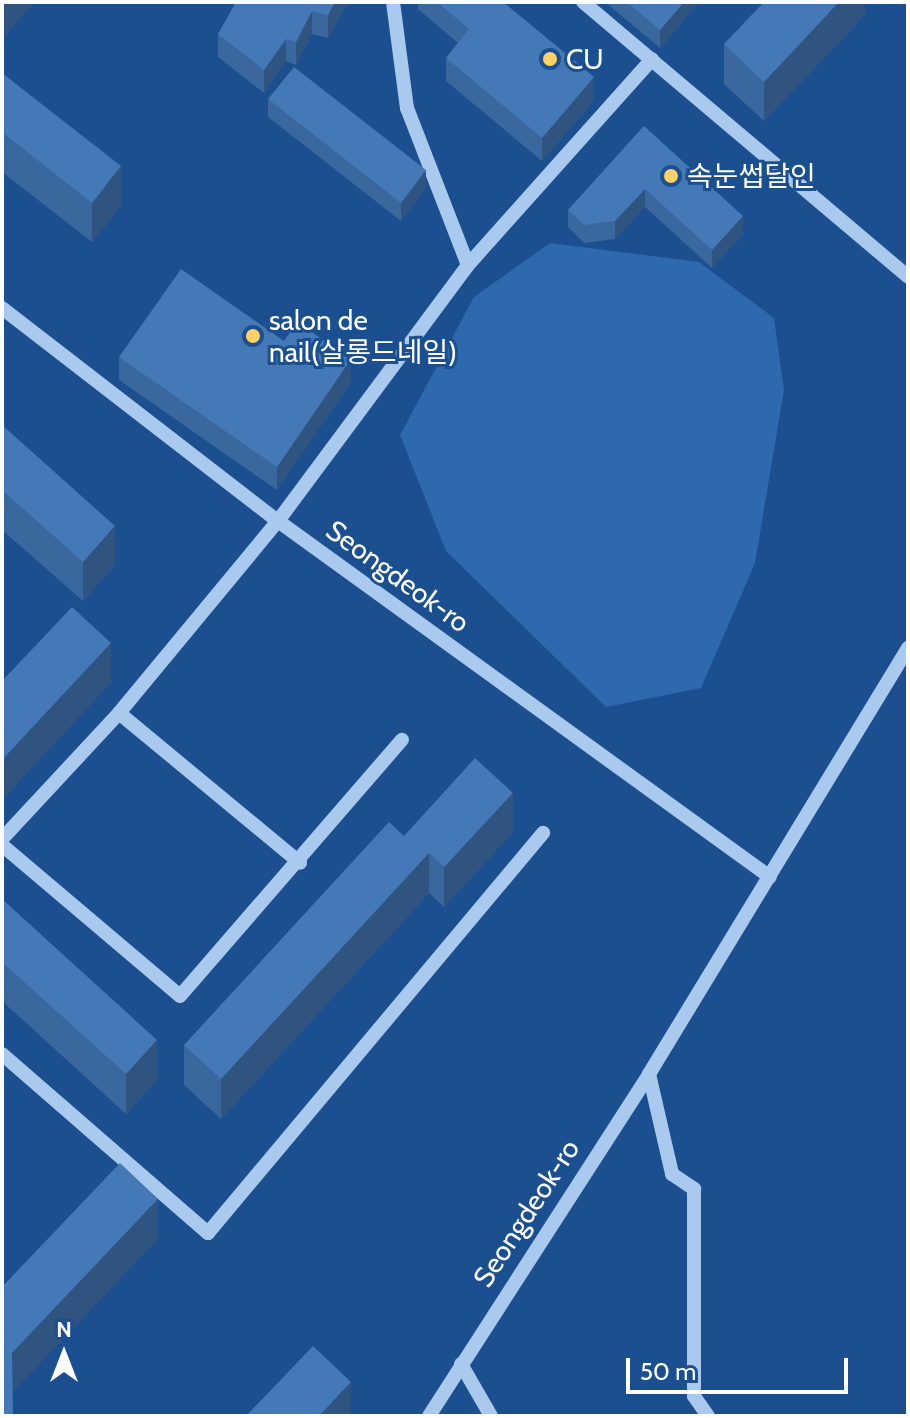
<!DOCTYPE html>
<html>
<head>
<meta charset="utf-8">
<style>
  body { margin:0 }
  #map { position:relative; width:910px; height:1418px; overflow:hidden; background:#1b4f8f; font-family:Cabin,"Noto Sans KR",sans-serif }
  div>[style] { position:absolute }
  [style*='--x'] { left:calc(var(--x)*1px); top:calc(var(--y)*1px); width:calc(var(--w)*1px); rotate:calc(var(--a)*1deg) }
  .green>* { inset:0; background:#2e69ad }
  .minor>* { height:14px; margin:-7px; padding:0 7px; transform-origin:7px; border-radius:7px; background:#a9c9ee }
  .wall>* { inset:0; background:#3a679d }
  .shaded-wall>* { inset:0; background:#305480 }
  .building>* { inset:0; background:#4478b7 }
  .dots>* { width:22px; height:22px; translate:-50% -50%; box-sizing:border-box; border:4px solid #1b4f8f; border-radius:50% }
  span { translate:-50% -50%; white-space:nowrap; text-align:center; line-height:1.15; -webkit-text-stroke:6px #1b4f8f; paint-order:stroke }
  .poi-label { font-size:28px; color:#fff }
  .left { translate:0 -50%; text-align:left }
  .street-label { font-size:28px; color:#fff }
  .frame { position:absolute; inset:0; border:4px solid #fff; pointer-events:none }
  .north { position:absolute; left:24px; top:1314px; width:80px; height:80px; -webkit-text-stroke:6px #1b4f8f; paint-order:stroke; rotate:0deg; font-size:22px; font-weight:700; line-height:32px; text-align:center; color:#fff }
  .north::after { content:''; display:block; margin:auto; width:28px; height:36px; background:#fff; clip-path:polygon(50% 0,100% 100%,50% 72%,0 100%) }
  .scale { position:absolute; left:626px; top:1358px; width:222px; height:36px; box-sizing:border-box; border:4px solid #fff; border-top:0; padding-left:10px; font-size:24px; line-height:28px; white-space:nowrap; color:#fff; -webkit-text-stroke:6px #1b4f8f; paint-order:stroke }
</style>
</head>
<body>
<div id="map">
  <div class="green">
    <i style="clip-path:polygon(550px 243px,699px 262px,774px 318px,784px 390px,755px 563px,701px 688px,606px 707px,446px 551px,400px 435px,474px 297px)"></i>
  </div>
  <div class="minor">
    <i style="--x:393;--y:2;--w:107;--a:82.5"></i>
    <i style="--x:407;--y:108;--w:168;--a:68.8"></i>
    <i style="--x:583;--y:2;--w:426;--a:40.2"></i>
    <i style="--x:2;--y:308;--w:349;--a:37.7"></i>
    <i style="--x:278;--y:521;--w:607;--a:35.89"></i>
    <i style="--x:119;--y:713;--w:235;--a:39.6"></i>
    <i style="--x:2;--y:839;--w:172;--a:-47.1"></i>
    <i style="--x:119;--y:713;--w:249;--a:-50.4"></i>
    <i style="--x:278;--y:521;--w:319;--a:-53.4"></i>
    <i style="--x:468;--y:265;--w:276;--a:-48.2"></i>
    <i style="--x:2;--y:845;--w:233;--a:40.3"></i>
    <i style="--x:180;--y:996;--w:339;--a:-49.1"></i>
    <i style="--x:2;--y:1054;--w:273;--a:41"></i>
    <i style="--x:208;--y:1233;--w:522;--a:-50.05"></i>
    <i style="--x:649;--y:1074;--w:103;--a:77"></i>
    <i style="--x:672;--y:1174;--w:27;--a:34"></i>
    <i style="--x:694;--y:1189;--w:207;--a:90"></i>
    <i style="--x:694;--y:1396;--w:24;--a:55"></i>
    <i style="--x:461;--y:1364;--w:60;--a:60"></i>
    <i style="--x:429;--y:1416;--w:407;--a:-57.2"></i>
    <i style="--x:649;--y:1074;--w:499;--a:-58.7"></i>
  </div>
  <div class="wall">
    <i style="clip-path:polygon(236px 2px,348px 2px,328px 38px,312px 34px,296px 65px,286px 61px,264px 93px,218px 57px,218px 34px)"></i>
    <i style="clip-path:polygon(418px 2px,503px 2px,594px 100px,542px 161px,446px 81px,446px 58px,458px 43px,418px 9px)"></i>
    <i style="clip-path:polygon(605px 2px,699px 2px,660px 48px)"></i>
    <i style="clip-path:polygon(865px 2px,865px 15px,764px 121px,724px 84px,724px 44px)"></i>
    <i style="clip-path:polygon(2px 73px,121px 206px,92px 242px,2px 172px)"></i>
    <i style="clip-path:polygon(268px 99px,426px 188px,401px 221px,268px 117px)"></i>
    <i style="clip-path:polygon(644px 126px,743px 234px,712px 268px,645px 207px,615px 239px,584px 243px,568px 227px,568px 210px)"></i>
    <i style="clip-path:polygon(284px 341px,351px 382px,277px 490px,119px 380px,119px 357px)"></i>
    <i style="clip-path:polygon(2px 425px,115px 565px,83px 601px,2px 530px)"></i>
    <i style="clip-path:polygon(513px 832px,444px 907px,429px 893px,221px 1119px,184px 1085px,184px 1045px,404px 836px)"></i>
    <i style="clip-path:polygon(2px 899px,157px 1080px,126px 1114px,2px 1001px)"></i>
  </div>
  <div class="shaded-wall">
    <i style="clip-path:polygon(2px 2px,35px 2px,2px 39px)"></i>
    <i style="clip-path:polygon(335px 2px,348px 2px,328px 38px,328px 15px)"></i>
    <i style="clip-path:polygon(684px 2px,699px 2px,660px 48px,660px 30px)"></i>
    <i style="clip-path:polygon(839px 2px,865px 2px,865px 15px,764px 121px,764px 82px)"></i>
    <i style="clip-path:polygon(312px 11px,312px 34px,296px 65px,296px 42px)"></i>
    <i style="clip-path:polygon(286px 39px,286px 61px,264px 93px,264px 70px)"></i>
    <i style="clip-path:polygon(594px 77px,594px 100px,542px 161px,542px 138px)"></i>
    <i style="clip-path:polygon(121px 166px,121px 206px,92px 242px,92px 203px)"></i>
    <i style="clip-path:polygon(426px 170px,426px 188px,401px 221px,401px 203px)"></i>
    <i style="clip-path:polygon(645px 189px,645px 207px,615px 239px,615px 221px)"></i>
    <i style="clip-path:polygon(743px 216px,743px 234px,712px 268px,712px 250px)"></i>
    <i style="clip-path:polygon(351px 359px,351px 382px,277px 490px,277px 467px)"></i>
    <i style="clip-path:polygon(115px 526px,115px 565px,83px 601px,83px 562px)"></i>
    <i style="clip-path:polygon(111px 643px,111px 683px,2px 800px,2px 760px)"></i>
    <i style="clip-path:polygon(513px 793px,513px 832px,444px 907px,444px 867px)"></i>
    <i style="clip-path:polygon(429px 853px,429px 893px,221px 1119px,221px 1079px)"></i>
    <i style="clip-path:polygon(157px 1040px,157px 1080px,126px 1114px,126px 1074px)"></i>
    <i style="clip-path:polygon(158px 1199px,158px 1239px,12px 1393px,12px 1353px)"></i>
    <i style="clip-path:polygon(351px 1382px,351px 1416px,319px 1416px)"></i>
  </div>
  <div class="building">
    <i style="clip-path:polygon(236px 2px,335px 2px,328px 15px,312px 11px,296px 42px,286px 39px,264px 70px,218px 34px)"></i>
    <i style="clip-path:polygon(437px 2px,503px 2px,594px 77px,542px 138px,446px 58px,469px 29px)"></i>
    <i style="clip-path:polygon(627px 2px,684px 2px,660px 30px)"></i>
    <i style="clip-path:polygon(764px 2px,839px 2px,764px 82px,724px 44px)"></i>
    <i style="clip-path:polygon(294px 67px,426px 170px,401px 203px,268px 99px)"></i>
    <i style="clip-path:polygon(2px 73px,121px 166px,92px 203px,2px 132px)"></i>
    <i style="clip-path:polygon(644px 126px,743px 216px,712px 250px,645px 189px,615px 221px,584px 225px,568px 210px)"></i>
    <i style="clip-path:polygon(181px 269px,284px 341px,297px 322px,351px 359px,277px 467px,119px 357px)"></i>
    <i style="clip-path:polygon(2px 425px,115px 526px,83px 562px,2px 490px)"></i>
    <i style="clip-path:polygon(72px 607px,111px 643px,2px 760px,2px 681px)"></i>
    <i style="clip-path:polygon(475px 758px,513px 793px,444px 867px,429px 853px,221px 1079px,184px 1045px,389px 822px,404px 836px)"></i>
    <i style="clip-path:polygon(2px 899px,157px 1040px,126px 1074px,2px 962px)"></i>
    <i style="clip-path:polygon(120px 1163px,158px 1199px,12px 1353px,13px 1416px,2px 1416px,2px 1287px)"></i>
    <i style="clip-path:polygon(313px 1346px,351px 1382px,319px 1416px,246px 1416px)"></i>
  </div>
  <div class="dots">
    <i style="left:550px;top:59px;background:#ffd166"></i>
    <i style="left:671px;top:176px;background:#ffd166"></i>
    <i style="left:253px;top:336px;background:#ffd166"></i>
  </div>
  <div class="poi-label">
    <span class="left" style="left:566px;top:59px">CU</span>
    <span class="left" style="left:687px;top:176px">속눈썹달인</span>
    <span class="left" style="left:269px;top:336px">salon de<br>nail(살롱드네일)</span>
  </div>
  <div class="street-label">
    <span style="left:398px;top:576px;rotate:36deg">Seongdeok-ro</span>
    <span style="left:526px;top:1213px;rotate:-57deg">Seongdeok-ro</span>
  </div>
  <div class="frame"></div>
  <div class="north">N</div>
  <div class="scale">50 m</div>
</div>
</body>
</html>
